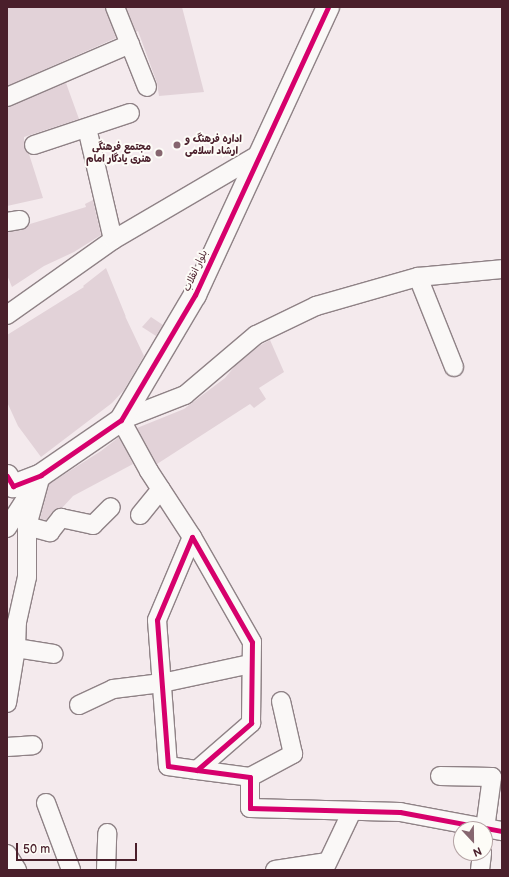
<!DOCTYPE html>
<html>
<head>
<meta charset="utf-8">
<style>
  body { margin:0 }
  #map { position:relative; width:509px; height:877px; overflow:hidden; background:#f4eaed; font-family:"Balsamiq Sans","Playpen Sans Arabic",sans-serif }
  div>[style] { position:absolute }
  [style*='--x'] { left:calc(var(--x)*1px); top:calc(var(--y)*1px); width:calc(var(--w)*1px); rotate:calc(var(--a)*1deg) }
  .building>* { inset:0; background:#e2d2d8 }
  .roads { filter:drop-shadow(1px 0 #8f8286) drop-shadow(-1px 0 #8f8286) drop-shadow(0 1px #8f8286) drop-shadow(0 -1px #8f8286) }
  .street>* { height:18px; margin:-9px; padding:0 9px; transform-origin:9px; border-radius:9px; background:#faf8f7 }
  .secondary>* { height:22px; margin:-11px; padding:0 11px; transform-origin:11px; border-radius:11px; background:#faf8f7 }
  .cycleway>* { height:5px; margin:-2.5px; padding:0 2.5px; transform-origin:2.5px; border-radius:2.5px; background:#d6006c }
  .dots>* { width:11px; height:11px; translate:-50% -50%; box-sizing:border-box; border:2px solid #fdfcf7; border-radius:50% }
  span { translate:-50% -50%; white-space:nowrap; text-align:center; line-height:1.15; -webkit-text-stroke:4px #fdfcf7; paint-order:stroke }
  .poi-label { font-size:10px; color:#4a1f2b; font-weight:700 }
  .left { translate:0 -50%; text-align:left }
  .right { translate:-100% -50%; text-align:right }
  .street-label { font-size:10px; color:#4a1f2b }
  .frame { position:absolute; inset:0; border:8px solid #4a1f2b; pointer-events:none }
  .north { position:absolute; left:453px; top:821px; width:40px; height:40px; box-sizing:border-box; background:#fdfcf7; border:1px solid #b5a4a5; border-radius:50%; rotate:158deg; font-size:11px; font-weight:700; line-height:16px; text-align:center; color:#4a1f2b }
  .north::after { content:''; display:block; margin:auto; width:14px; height:18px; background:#86666f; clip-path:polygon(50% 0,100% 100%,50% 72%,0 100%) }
  .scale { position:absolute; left:16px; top:843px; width:121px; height:18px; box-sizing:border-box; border:2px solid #4a1f2b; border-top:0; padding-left:5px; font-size:12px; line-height:14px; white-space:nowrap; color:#4a1f2b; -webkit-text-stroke:3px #fdfcf7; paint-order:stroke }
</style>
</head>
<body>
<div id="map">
  <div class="building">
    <i style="clip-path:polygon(7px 7px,105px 7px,116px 38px,7px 86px)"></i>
    <i style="clip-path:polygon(126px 7px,182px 7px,204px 92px,159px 96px,157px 83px,138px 31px,136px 32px)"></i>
    <i style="clip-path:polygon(66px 83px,79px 119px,24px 137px,24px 148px,29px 154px,43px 198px,7px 206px,7px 107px)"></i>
    <i style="clip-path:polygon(93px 200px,101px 235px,74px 252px,44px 266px,12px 287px,7px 275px,7px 232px,22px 230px,30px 224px,86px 207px,85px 204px)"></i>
    <i style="clip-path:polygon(106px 268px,126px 317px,125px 316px,144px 356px,124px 390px,112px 403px,41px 457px,18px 426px,7px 402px,7px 335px,84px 287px,83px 286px)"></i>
    <i style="clip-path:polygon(151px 317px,163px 325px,156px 336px,142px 327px)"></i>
    <i style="clip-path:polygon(270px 340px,284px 372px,259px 388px,266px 399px,254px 408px,250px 404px,157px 464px,137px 428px,184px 409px,225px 378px,235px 366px,259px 346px)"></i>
    <i style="clip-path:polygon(119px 437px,133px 464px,73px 496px,62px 508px,53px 511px,46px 520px,40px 519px,49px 484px,101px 451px)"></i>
  </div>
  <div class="roads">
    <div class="street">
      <i style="--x:115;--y:7;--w:86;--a:68.2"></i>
      <i style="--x:7;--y:97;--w:134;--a:-23.3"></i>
      <i style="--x:87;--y:128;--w:115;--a:76.9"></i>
      <i style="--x:34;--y:145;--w:101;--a:-18.4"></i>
      <i style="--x:7;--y:222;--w:13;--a:-9"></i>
      <i style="--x:418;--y:277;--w:97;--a:68.2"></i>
      <i style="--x:7;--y:315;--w:130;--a:-35.3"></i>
      <i style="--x:113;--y:240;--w:172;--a:-30.4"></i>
      <i style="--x:140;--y:515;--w:33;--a:-51"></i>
      <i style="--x:27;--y:526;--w:24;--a:15"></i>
      <i style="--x:50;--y:532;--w:18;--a:-52"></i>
      <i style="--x:61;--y:518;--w:33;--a:12"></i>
      <i style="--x:93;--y:525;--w:25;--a:-45"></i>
      <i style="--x:7;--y:528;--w:46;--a:-57.3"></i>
      <i style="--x:192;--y:537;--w:79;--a:-123.1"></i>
      <i style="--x:149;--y:471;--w:58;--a:-118.8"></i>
      <i style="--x:121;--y:420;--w:69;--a:-21.3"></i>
      <i style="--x:185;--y:395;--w:93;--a:-40.2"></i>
      <i style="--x:256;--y:335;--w:67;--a:-25.8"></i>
      <i style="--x:316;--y:306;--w:106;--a:-15.9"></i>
      <i style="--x:418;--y:277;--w:84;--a:-5.4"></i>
      <i style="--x:16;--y:648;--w:38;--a:9"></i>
      <i style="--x:7;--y:703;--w:56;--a:-80.7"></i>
      <i style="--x:16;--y:648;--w:26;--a:-88"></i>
      <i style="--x:17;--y:622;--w:46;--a:-77.5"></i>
      <i style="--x:27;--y:577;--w:51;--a:-90"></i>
      <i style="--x:27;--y:526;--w:53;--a:-74.6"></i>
      <i style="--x:79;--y:705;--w:38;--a:-25"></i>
      <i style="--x:113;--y:689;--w:49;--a:-7"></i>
      <i style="--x:162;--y:683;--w:91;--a:-12.1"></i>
      <i style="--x:7;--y:747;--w:26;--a:-4"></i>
      <i style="--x:197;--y:770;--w:72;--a:-41"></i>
      <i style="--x:251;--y:723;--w:81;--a:-89.3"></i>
      <i style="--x:252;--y:642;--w:121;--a:-119.7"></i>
      <i style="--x:192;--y:537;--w:90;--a:112.9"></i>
      <i style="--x:157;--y:620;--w:146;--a:85.7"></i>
      <i style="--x:168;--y:766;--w:29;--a:8"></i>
      <i style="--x:197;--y:770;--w:53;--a:7.5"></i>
      <i style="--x:250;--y:777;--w:31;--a:90"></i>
      <i style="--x:250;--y:808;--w:150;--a:1.5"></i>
      <i style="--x:400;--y:812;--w:104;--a:10.6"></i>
      <i style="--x:440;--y:776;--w:52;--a:1.1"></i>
      <i style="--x:492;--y:777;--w:52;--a:97.7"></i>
      <i style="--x:250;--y:777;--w:49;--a:-28.1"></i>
      <i style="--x:293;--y:754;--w:54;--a:-102.8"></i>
      <i style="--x:46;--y:803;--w:72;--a:69.5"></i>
      <i style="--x:7;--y:854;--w:19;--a:58"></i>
      <i style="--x:106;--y:870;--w:37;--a:-88"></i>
      <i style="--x:275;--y:870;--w:53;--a:-8.7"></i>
      <i style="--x:324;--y:870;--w:65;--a:-64.6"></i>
      <i style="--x:480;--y:870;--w:17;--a:-83"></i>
    </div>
    <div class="secondary">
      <i style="--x:7;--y:476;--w:12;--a:59"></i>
      <i style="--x:13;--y:486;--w:30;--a:-21"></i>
      <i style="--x:41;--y:475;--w:97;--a:-34.5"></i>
      <i style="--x:121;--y:420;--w:145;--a:-59.4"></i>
      <i style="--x:195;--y:295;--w:317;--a:-65.2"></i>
    </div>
  </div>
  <div class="cycleway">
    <i style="--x:7;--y:476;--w:12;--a:59"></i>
    <i style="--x:13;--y:486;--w:30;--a:-21"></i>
    <i style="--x:41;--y:475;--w:97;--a:-34.5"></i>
    <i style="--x:121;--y:420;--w:145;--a:-59.4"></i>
    <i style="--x:195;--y:295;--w:317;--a:-65.2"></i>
    <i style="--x:197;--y:770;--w:72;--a:-41"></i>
    <i style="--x:251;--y:723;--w:81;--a:-89.3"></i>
    <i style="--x:252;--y:642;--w:121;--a:-119.7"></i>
    <i style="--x:192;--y:537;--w:90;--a:112.9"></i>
    <i style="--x:157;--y:620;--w:146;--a:85.7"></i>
    <i style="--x:168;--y:766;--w:29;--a:8"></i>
    <i style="--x:197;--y:770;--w:53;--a:7.5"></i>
    <i style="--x:250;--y:777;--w:31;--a:90"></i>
    <i style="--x:250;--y:808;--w:150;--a:1.5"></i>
    <i style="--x:400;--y:812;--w:104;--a:10.6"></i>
  </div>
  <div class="dots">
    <i style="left:177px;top:145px;background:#86666f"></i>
    <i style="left:159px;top:153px;background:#86666f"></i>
  </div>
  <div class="poi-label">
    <span class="left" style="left:185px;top:145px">اداره فرهنگ و<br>ارشاد اسلامی</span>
    <span class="right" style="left:151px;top:153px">مجتمع فرهنگی<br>هنری یادگار امام</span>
  </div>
  <div class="street-label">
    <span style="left:196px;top:271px;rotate:-65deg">بلوار انقلاب</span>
  </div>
  <div class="frame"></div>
  <div class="north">N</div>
  <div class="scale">50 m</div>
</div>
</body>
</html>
